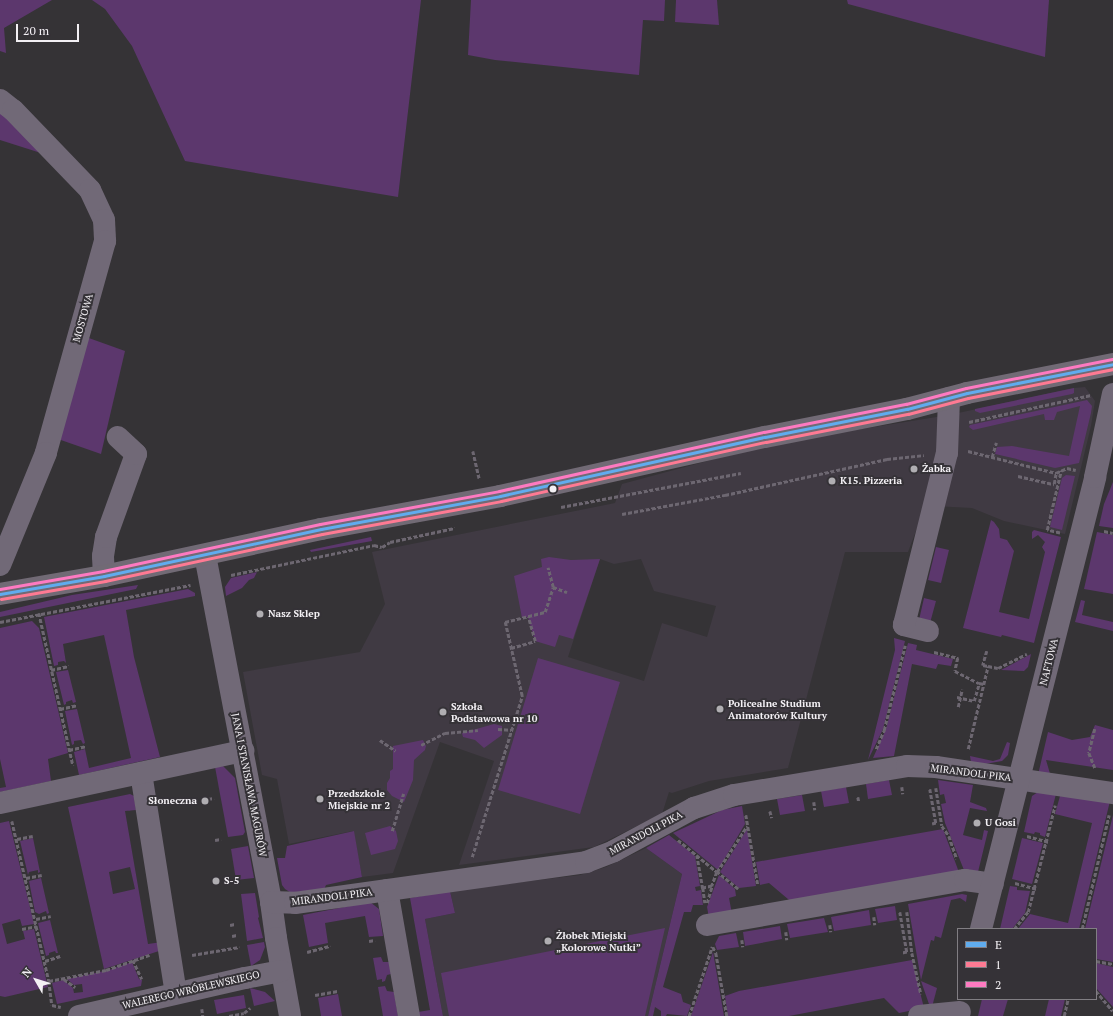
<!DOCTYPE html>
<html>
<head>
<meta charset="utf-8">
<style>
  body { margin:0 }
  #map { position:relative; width:1113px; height:1016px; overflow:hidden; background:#353336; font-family:"PT Serif",serif }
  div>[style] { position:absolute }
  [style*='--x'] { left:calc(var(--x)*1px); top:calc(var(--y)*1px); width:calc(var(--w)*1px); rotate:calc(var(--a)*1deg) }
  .built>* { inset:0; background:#403a43 }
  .green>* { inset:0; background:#5c376d }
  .path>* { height:2.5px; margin-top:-1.25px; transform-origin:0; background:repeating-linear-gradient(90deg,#6d6771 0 4px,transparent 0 6px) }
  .minor>* { height:22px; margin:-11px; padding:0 11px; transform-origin:11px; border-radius:11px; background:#716977 }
  .major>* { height:22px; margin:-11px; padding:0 11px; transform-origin:11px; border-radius:11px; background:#716a75 }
  .bus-1>* { height:3px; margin:-1.5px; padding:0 1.5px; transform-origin:1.5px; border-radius:1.5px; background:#60acee }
  .bus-2>* { height:3px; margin:-1.5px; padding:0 1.5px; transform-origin:1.5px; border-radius:1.5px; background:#fe7a93 }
  .bus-3>* { height:3px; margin:-1.5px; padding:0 1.5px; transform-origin:1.5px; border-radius:1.5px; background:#fe7ac1 }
  .dots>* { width:11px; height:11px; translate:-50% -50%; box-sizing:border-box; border:2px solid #353237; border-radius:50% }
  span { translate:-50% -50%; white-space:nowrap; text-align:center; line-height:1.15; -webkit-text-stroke:4px #353237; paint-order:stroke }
  .street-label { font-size:10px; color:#f3f0f4 }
  .poi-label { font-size:10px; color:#f3f0f4; font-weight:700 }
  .left { translate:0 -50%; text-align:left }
  .right { translate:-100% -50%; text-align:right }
  .legend { position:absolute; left:957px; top:928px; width:140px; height:72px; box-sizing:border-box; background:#353237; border:1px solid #817e83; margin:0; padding:5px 7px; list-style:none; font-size:12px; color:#f3f0f4 }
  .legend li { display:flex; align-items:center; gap:8px; height:20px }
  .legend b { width:20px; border:1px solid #817e83 }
  .north { position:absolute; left:16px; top:960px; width:40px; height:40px; -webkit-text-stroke:3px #353237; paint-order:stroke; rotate:309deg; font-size:11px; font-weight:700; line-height:16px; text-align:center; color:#f3f0f4 }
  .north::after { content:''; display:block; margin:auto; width:14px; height:18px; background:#f3f0f4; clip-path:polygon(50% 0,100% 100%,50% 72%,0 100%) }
  .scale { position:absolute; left:16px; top:24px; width:63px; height:18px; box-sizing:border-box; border:2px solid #f3f0f4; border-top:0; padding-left:5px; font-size:12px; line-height:14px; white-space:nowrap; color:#f3f0f4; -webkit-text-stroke:3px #353237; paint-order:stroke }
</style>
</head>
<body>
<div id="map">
  <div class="built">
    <i style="clip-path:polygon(evenodd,1085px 387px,1095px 401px,1091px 426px,1065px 534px,1004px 521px,972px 508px,934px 506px,924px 510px,908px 552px,845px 552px,788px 768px,709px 781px,672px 793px,669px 792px,662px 814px,594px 847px,459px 865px,494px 761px,440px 742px,393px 873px,362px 877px,353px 831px,289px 844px,277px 779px,262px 775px,243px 672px,360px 652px,385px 604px,372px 552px,615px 503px,622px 484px,774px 443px,949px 415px,1074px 388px,1085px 387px,600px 559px,614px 564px,641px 559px,654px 591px,716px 606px,707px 637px,662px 623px,644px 681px,568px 657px,600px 559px)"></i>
    <i style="clip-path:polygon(646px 848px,682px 874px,648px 1016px,443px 1016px,425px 919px,455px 913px,450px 891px,580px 875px,606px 867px)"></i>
  </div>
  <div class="green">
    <i style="clip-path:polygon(0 0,52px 0,4px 28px,6px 53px,0 51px)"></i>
    <i style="clip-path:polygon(92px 0,421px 0,398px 197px,185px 161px,132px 46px,105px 9px)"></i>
    <i style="clip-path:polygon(471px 0,665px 0,664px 21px,643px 20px,639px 75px,495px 60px,468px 55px)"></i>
    <i style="clip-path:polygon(676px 0,717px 0,719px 25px,675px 22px)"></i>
    <i style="clip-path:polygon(847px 0,1049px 0,1045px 57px,848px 4px)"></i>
    <i style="clip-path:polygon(0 109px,44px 154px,0 140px)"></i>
    <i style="clip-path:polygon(86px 337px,125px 351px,101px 454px,58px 439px)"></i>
    <i style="clip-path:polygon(1074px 388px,1074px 393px,1072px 394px,980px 413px,975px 411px,975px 409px)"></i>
    <i style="clip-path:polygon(1087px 400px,1092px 406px,1091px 413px,1079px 463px,1055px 468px,995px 454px,997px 447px,1012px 446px,1069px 456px,1080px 406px,1057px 412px,1054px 420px,1045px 420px,1044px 414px,973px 430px,969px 427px,970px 425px)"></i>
    <i style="clip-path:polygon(1066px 475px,1075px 476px,1062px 530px,1050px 527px,1062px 478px)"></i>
    <i style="clip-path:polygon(1113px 482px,1113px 528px,1099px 526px,1104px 504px)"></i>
    <i style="clip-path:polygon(991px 520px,994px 522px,999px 529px,1000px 538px,1007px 540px,1014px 551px,999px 612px,1029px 619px,1045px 552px,1042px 547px,1045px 542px,1038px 535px,1032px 539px,1032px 532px,1034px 530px,1061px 537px,1034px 643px,1002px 635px,1001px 637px,963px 628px)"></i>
    <i style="clip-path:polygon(1097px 532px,1113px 535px,1113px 594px,1084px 589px)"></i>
    <i style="clip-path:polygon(371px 537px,372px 541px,311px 552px,310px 550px)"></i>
    <i style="clip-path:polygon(936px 547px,949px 550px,941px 583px,928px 580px)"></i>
    <i style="clip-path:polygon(549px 557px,571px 560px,600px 559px,573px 639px,559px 635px,555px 647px,535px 641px,528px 617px,522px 618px,514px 576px,542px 567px,541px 559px)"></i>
    <i style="clip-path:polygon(257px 572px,254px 578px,249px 580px,242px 588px,226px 596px,225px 587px,231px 578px)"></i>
    <i style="clip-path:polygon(138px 585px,136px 589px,0 617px,0 612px,72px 595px)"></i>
    <i style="clip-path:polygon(188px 589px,195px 593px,195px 596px,126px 610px,134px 657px,160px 757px,79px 775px,74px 752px,85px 749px,89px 768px,131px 758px,104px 635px,63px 644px,66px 663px,64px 661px,58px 662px,58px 665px,54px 666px,44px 617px)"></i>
    <i style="clip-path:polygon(924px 598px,936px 601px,930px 623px,919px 620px)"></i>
    <i style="clip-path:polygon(1081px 600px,1085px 601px,1082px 615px,1113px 622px,1113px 631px,1075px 622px)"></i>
    <i style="clip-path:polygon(32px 621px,39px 628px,68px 753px,48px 759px,51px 781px,0 792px,0 788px,6px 787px,0 759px,0 628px)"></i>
    <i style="clip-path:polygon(894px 638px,905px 641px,883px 729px,868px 760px,895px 650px)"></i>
    <i style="clip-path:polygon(908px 643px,917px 645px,916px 650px,953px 659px,951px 666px,938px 664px,936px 669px,912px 664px,894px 756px,873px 758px,886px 729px)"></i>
    <i style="clip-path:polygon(1031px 654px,1028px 667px,1024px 671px,1001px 670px)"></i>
    <i style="clip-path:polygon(538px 658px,620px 682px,580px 814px,498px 790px)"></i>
    <i style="clip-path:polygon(68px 670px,76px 702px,73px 703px,72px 700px,66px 702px,66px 704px,64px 705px,56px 672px)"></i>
    <i style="clip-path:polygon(77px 709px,85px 743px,83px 744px,81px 740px,74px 741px,74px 744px,72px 745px,65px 711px)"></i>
    <i style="clip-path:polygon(494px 724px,502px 726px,502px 735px,484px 748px,475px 740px,463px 737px,462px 733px)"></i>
    <i style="clip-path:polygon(1095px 725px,1113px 730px,1113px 770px,1046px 760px,1051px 777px,1038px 775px,1048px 732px,1072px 740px,1090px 737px)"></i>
    <i style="clip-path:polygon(423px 740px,426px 746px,425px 750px,414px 760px,413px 780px,404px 802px,392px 796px,387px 790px,387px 783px,390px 778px,390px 771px,393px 769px,393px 746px)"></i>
    <i style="clip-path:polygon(1007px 742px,1010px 743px,1008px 755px,1002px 761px,985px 764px,971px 762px,970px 756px,993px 761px,1000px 759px)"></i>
    <i style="clip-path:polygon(223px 766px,235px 778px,245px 832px,243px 835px,228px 837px,215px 767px)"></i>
    <i style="clip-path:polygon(889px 780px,892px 795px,868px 799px,866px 784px)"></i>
    <i style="clip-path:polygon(938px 780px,973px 785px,970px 802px,986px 808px,987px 811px,970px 808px,963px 835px,982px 840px,984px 830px,988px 831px,978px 872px,966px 875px,945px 823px,941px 804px,946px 803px,944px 794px,940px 795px)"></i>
    <i style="clip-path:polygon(846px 787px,849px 803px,824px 807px,821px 791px)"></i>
    <i style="clip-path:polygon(1038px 792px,1056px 794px,1045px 837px,1040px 835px,1040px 833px,1035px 832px,1034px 834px,1024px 832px,1032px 796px)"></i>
    <i style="clip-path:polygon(evenodd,130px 794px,134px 796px,136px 810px,125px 811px,148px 944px,162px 942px,159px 951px,104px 969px,68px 807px,130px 794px,130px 867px,135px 889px,113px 894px,109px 872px,130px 867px)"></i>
    <i style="clip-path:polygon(802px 795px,805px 811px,780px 815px,777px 799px)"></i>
    <i style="clip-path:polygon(1060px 796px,1110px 801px,1079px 929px,1018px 929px,1030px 914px,1068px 923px,1092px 823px,1055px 814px)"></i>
    <i style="clip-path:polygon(742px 806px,745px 824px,718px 870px,673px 833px,722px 810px)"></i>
    <i style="clip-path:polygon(1113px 815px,1113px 962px,1096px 959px,1096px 929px,1085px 929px)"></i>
    <i style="clip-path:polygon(9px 821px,34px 924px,22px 926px,20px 919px,2px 924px,7px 944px,25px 939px,23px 931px,34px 929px,48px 987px,5px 997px,0 996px,0 823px)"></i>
    <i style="clip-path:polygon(390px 826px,396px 831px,398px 841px,395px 849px,371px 855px,365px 833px)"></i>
    <i style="clip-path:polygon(747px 829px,756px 886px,739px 888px,720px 872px)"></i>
    <i style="clip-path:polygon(943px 829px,960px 875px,795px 905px,769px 883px,760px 885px,756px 862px)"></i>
    <i style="clip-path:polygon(354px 831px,362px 877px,326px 885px,322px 894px,299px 898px,285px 889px,282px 885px,277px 858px,285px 858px,287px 846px)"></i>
    <i style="clip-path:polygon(669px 835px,695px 856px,700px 886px,695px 887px,696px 891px,701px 890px,703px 905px,693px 905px,691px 912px,684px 912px,663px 987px,681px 994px,683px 1002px,691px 1005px,687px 1016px,667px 1014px,666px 1016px,661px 1016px,661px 1011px,655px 1007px,653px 1016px,648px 1016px,682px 874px,646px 848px)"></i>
    <i style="clip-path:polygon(33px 838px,40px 872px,38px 873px,38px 870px,29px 872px,28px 875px,20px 841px)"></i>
    <i style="clip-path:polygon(1022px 838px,1043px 843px,1032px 884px,1012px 879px)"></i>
    <i style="clip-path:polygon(248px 846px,254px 878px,236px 880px,231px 849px)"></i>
    <i style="clip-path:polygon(719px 875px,735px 889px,736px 896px,729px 898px,732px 914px,709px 918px,707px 907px)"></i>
    <i style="clip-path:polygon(41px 878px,49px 913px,47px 914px,46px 911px,39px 914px,35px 912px,29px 881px)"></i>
    <i style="clip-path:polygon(1010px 886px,1017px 887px,1017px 890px,1030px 891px,1025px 913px,1012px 929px,1000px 929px)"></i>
    <i style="clip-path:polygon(450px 891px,455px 913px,425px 919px,443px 1016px,416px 1016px,418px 1012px,430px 1010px,410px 898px)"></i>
    <i style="clip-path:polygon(255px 893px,259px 917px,258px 918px,263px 938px,247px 941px,241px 894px)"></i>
    <i style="clip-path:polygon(962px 894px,967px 895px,966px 902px,960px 898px,951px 900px,941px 938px,935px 936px,934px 941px,931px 940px,921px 980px,908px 904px)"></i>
    <i style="clip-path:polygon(370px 902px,379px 909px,383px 936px,369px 937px,365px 916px,325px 923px,328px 943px,309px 947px,303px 915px)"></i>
    <i style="clip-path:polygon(895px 906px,897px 920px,878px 923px,875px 909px)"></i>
    <i style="clip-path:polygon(869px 910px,871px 925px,834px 931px,831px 917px)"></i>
    <i style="clip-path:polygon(824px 918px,828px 932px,790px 938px,787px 924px)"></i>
    <i style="clip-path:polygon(50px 920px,58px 953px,56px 953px,55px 951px,49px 953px,49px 955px,46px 956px,38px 923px)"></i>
    <i style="clip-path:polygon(780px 926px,782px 939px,745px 946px,743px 932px)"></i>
    <i style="clip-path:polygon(665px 928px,645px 1016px,449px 1016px,441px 973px)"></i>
    <i style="clip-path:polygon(736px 933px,739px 947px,717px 950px,715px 944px,719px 936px)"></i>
    <i style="clip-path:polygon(264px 942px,265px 947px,260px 960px,251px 966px,247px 945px)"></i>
    <i style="clip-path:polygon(713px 952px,724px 1016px,691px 1016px)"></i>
    <i style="clip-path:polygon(381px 957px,383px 962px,389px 962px,391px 974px,387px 975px,385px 981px,382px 982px,382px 979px,377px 980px,373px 958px)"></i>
    <i style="clip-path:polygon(912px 960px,924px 1008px,899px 1013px,884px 998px,789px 1016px,728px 1016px,725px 996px,739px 991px)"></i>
    <i style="clip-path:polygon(132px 962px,139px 979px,142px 980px,141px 986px,57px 1004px,52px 983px,63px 980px,73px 988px,74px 993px,83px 992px,82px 984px,74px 985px,67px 979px,109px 970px)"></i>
    <i style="clip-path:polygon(1096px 963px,1113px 967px,1113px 1007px,1096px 988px)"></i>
    <i style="clip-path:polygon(921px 981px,937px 988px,932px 1007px,930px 1007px)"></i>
    <i style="clip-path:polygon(385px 986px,387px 991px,394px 992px,398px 1016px,383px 1016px,378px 987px)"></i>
    <i style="clip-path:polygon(250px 988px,265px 992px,275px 1001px,254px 1006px)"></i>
    <i style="clip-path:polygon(338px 994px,342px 1016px,321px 1016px,318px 998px)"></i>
    <i style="clip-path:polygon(244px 995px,246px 1008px,217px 1014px,214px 1000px)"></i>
    <i style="clip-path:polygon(982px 999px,1008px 999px,1003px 1016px,978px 1016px)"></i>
    <i style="clip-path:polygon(1049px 999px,1065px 999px,1061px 1016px,1045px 1016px)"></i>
  </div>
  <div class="path">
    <i style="--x:969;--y:422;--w:125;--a:-12.5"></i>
    <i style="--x:473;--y:451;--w:28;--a:77"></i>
    <i style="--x:968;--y:451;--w:91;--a:14"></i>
    <i style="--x:1056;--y:473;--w:12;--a:-24"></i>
    <i style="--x:1067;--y:468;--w:9;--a:13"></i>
    <i style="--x:992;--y:457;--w:15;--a:-74"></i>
    <i style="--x:1018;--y:476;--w:37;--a:13"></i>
    <i style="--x:1054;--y:484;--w:11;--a:-80"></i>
    <i style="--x:561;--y:507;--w:183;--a:-10.7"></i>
    <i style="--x:622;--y:514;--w:105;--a:-10.5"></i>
    <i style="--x:725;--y:495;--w:166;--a:-12.5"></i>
    <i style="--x:887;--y:459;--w:37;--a:-6"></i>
    <i style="--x:1104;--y:531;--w:9;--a:13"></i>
    <i style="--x:1060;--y:533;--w:13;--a:-167"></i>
    <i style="--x:1047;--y:530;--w:61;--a:-76.7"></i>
    <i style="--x:231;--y:575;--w:146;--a:-11.8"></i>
    <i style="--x:374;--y:545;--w:8;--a:14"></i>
    <i style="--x:382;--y:547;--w:9;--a:-32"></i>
    <i style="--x:390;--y:542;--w:66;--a:-12.3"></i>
    <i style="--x:553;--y:587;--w:15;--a:20"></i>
    <i style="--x:39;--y:613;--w:156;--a:77.4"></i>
    <i style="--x:0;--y:622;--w:194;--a:-11"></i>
    <i style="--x:511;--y:648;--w:25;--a:-16"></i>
    <i style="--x:535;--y:641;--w:25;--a:-106"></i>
    <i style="--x:987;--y:651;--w:15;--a:106"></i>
    <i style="--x:983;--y:665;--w:5;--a:11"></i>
    <i style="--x:934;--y:652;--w:25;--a:14"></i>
    <i style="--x:958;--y:658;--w:13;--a:103"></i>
    <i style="--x:955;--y:671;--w:27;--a:27"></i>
    <i style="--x:51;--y:670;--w:18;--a:-13"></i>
    <i style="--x:957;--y:697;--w:17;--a:13"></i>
    <i style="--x:974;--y:701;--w:19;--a:-74"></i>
    <i style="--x:979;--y:683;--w:5;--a:11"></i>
    <i style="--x:958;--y:707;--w:18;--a:-77"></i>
    <i style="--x:60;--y:709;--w:17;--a:-13"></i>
    <i style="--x:498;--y:729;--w:13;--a:4"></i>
    <i style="--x:1095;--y:729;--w:25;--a:104"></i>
    <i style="--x:1089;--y:753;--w:16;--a:68"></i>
    <i style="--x:380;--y:740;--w:19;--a:35"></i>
    <i style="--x:421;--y:745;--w:27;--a:-27"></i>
    <i style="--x:445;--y:733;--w:33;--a:-5"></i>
    <i style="--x:876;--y:749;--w:21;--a:-67"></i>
    <i style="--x:884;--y:730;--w:87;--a:-76"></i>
    <i style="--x:968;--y:749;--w:85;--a:-76.5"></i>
    <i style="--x:988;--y:666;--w:10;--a:11"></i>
    <i style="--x:998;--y:668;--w:32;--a:-26"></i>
    <i style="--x:69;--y:750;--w:17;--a:-13"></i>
    <i style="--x:902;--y:787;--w:7;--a:82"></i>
    <i style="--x:936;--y:788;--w:38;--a:81"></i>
    <i style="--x:942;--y:826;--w:12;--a:55"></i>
    <i style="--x:949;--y:836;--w:24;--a:71"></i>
    <i style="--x:930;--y:789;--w:35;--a:80"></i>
    <i style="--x:936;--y:823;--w:4;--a:166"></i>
    <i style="--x:858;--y:797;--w:5;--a:79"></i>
    <i style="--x:208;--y:799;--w:6;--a:-9"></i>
    <i style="--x:814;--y:802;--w:8;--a:83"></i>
    <i style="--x:770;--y:811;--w:7;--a:74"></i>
    <i style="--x:746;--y:815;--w:71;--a:80.3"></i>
    <i style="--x:12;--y:821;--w:164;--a:77"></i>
    <i style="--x:49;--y:981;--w:24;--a:83"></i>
    <i style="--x:52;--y:1005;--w:9;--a:13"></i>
    <i style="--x:392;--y:831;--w:39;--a:-73"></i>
    <i style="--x:1027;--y:836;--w:23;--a:15"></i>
    <i style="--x:17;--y:839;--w:16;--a:-11"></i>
    <i style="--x:215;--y:840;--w:6;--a:-9"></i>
    <i style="--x:678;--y:840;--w:50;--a:39.4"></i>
    <i style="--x:717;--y:872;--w:15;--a:110"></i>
    <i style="--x:712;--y:886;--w:9;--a:167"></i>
    <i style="--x:703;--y:888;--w:15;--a:82"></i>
    <i style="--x:697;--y:855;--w:34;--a:80"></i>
    <i style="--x:472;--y:857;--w:169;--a:-72.7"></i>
    <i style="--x:522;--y:696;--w:76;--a:-102.9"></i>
    <i style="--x:505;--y:622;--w:41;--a:-14"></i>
    <i style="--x:545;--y:612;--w:26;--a:-72"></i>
    <i style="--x:553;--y:587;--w:20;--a:-105"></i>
    <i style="--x:26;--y:878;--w:16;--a:-11"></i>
    <i style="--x:223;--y:882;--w:5;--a:-11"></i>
    <i style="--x:1015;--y:883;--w:23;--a:15"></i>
    <i style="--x:738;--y:889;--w:27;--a:-141"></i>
    <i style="--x:717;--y:872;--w:55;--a:-56.9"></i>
    <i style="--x:707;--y:903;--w:18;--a:-74"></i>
    <i style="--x:900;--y:912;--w:41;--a:80.1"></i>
    <i style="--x:907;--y:952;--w:5;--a:169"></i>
    <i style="--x:907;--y:912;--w:41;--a:83"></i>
    <i style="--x:912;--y:953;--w:42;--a:77.6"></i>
    <i style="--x:874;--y:917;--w:8;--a:83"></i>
    <i style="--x:36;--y:919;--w:15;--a:-11"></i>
    <i style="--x:230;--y:925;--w:5;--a:-11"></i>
    <i style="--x:830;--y:925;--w:7;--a:82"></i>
    <i style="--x:22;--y:929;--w:15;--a:-11"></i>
    <i style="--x:1014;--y:929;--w:22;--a:-51"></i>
    <i style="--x:1028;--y:912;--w:110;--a:-75.8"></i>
    <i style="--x:1082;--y:929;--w:117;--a:-76.7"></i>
    <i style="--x:786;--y:932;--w:8;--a:83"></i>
    <i style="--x:232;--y:936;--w:5;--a:-11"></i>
    <i style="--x:742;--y:940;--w:7;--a:82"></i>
    <i style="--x:369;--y:941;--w:6;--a:-9"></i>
    <i style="--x:713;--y:947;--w:7;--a:63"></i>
    <i style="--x:716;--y:953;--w:64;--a:80.1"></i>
    <i style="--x:307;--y:952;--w:24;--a:-15"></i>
    <i style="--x:192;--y:955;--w:48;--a:-9.7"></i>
    <i style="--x:133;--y:960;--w:21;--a:65"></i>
    <i style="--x:45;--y:961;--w:16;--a:-18"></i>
    <i style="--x:1096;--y:961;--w:17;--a:10"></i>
    <i style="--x:64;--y:979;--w:14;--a:36"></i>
    <i style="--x:49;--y:981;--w:58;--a:-10.9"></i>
    <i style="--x:106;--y:970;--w:46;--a:-19.2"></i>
    <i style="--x:1096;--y:991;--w:26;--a:50"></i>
    <i style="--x:315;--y:995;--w:23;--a:-10"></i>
    <i style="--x:202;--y:1009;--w:7;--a:82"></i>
    <i style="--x:229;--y:1016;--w:15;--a:-11"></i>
    <i style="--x:244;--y:1013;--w:8;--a:-40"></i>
    <i style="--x:689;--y:1016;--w:73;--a:-71.6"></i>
    <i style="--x:1064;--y:1016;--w:17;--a:-77"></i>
  </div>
  <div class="minor">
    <i style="--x:0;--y:100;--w:16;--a:38"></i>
    <i style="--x:13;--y:110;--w:111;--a:46.1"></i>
    <i style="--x:90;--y:190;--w:33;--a:65"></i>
    <i style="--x:104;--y:220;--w:21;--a:87"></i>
    <i style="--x:105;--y:241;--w:220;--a:105.6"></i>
    <i style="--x:46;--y:453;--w:121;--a:112.3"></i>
    <i style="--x:205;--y:555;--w:353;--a:79.2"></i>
    <i style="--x:271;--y:902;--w:36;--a:82"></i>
    <i style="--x:276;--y:938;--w:79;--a:79.8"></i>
    <i style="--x:104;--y:576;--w:20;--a:-93"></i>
    <i style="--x:103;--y:556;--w:19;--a:-81"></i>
    <i style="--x:106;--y:537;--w:88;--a:-70.1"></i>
    <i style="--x:136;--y:454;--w:25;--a:-137"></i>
    <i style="--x:928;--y:631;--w:25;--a:-166"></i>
    <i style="--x:904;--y:625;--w:177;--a:-76"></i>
    <i style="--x:947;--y:453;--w:55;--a:-87.9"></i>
    <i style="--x:141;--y:773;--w:223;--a:81"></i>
    <i style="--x:0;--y:803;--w:249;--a:-12.1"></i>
    <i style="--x:387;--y:890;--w:128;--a:80.1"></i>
    <i style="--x:271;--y:902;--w:24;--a:2"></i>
    <i style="--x:295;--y:903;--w:294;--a:-8"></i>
    <i style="--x:586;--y:862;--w:30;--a:-21"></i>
    <i style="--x:614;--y:851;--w:91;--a:-28.3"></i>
    <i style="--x:694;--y:808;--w:42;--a:-18"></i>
    <i style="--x:734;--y:795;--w:175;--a:-9.5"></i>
    <i style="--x:907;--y:766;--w:29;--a:2"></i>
    <i style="--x:936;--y:767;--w:179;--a:8.4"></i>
    <i style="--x:707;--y:925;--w:262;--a:-9.9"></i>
    <i style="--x:965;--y:880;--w:28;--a:8"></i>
    <i style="--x:981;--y:929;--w:466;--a:-75.8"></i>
    <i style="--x:1095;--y:477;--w:85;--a:-77.8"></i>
    <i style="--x:79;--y:1016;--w:170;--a:-12.9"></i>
    <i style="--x:245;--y:978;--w:37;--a:-11"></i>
    <i style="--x:919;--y:1016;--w:41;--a:-5.6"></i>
  </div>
  <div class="major">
    <i style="--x:0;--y:594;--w:106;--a:-9.8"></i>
    <i style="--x:104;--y:576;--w:222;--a:-12.2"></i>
    <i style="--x:321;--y:529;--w:182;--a:-10.4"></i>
    <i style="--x:500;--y:496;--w:271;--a:-12.6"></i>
    <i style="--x:765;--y:437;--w:145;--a:-11.2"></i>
    <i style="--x:907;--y:409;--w:62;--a:-14.9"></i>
    <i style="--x:967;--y:393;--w:149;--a:-11.2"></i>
  </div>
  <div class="bus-1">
    <i style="--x:0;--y:594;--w:106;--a:-9.8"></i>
    <i style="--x:104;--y:576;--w:222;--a:-12.2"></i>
    <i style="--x:321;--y:529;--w:182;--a:-10.4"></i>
    <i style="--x:500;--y:496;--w:271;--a:-12.6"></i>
    <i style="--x:765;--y:437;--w:145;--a:-11.2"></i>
    <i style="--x:907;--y:409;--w:62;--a:-14.9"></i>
    <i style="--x:967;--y:393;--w:149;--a:-11.2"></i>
  </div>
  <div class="bus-2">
    <i style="--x:1;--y:599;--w:106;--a:-9.8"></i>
    <i style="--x:105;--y:581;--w:222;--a:-12.2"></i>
    <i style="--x:322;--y:534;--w:182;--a:-10.4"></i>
    <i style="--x:501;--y:501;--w:271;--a:-12.6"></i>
    <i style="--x:766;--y:442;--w:145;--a:-11.2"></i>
    <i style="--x:908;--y:414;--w:62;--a:-14.9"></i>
    <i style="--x:968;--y:398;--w:148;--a:-11.3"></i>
  </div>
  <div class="bus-3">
    <i style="--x:0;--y:589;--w:105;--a:-9.9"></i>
    <i style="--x:103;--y:571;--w:222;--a:-12.2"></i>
    <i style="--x:320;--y:524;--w:182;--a:-10.4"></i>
    <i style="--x:499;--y:491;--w:271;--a:-12.6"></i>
    <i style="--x:764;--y:432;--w:145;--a:-11.2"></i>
    <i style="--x:906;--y:404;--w:62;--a:-14.9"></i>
    <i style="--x:966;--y:388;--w:149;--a:-11.2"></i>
  </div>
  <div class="dots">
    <i style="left:914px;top:469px;background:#b0aeb2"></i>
    <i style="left:832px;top:481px;background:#b0aeb2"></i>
    <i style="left:553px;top:489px;background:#f3f0f4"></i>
    <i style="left:260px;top:614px;background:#b0aeb2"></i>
    <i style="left:720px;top:709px;background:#b0aeb2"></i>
    <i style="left:443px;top:712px;background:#b0aeb2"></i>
    <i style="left:320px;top:799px;background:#b0aeb2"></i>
    <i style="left:205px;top:801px;background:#b0aeb2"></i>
    <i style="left:977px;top:823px;background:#b0aeb2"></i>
    <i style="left:216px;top:881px;background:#b0aeb2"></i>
    <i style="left:548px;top:941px;background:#b0aeb2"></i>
  </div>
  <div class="street-label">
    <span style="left:83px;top:318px;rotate:-74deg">MOSTOWA</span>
    <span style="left:1049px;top:662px;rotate:-76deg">NAFTOWA</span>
    <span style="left:971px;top:773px;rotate:7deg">MIRANDOLI PIKA</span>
    <span style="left:249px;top:785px;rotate:79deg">JANA I STANISŁAWA MAGURÓW</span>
    <span style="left:646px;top:833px;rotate:-28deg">MIRANDOLI PIKA</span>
    <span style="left:332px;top:897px;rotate:-7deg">MIRANDOLI PIKA</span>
    <span style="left:191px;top:990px;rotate:-13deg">WALEREGO WRÓBLEWSKIEGO</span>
  </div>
  <div class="poi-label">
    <span class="left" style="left:922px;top:469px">Żabka</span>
    <span class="left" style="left:840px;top:481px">K15. Pizzeria</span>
    <span class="left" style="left:268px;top:614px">Nasz Sklep</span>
    <span class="left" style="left:728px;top:709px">Policealne Studium<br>Animatorów Kultury</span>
    <span class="left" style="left:451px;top:712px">Szkoła<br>Podstawowa nr 10</span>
    <span class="left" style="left:328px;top:799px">Przedszkole<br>Miejskie nr 2</span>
    <span class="right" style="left:197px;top:801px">Słoneczna</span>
    <span class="left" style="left:985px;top:823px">U Gosi</span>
    <span class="left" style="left:224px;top:881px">S-5</span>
    <span class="left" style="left:556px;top:941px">Żłobek Miejski<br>„Kolorowe Nutki”</span>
  </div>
  <ul class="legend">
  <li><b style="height:5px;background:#60acee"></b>E</li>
  <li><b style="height:5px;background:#fe7a93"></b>1</li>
  <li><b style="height:5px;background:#fe7ac1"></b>2</li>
  </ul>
  <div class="north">N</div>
  <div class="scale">20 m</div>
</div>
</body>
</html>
